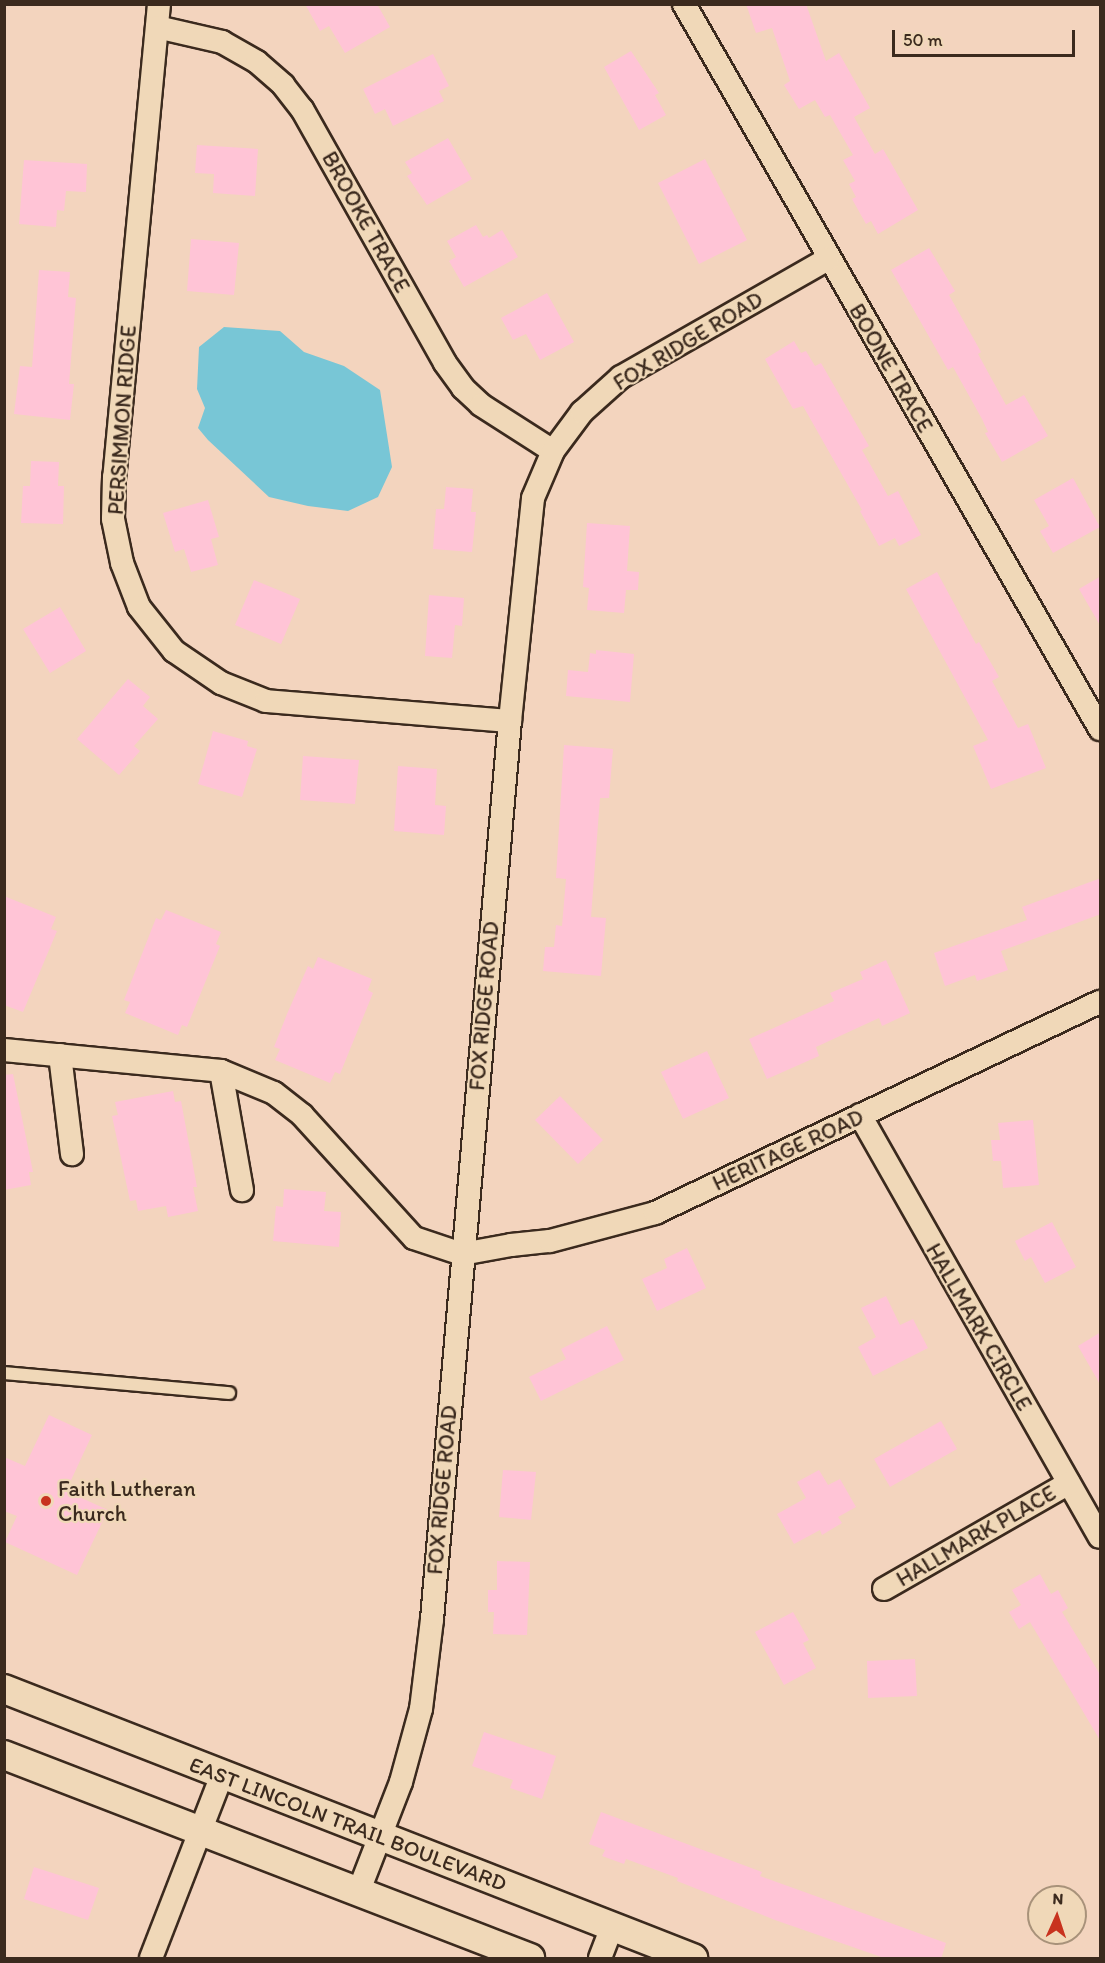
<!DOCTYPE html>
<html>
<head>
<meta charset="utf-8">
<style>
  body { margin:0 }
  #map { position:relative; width:1105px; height:1963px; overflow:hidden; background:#f3d4be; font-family:Itim,sans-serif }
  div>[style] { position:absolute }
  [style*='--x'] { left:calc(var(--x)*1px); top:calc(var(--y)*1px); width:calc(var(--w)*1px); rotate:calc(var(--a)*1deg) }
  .water>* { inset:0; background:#78c6d6 }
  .building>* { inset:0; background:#ffc4d6 }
  .roads { filter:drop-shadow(2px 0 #3b2a1e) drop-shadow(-2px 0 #3b2a1e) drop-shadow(0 2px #3b2a1e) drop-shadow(0 -2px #3b2a1e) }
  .service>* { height:12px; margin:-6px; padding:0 6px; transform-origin:6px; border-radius:6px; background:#f0d8b8 }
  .minor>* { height:22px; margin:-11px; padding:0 11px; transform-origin:11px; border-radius:11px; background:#f0d8b8 }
  .tertiary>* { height:28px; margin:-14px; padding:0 14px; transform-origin:14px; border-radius:14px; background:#f0d8b8 }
  .dots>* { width:16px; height:16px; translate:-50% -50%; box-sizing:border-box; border:3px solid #f0d8b8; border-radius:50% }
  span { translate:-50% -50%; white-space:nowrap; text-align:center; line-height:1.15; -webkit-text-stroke:4.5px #f0d8b8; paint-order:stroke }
  .street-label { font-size:22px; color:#3b2a1e }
  .poi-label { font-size:22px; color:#3b2a1e }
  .left { translate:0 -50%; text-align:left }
  .frame { position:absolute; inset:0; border:6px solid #3b2a1e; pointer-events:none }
  .north { position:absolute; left:1027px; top:1885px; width:60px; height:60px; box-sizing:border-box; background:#f0d8b8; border:2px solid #a8927a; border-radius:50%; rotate:3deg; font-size:16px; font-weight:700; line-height:24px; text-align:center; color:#3b2a1e }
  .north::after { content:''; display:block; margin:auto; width:21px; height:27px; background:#c8321e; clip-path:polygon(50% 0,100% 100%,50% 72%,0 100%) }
  .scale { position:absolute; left:892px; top:30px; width:183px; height:27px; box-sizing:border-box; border:3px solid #3b2a1e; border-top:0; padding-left:8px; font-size:18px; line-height:21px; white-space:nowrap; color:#3b2a1e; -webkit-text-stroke:4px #f0d8b8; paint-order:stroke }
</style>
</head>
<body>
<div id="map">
  <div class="water">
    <i style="clip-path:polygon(224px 327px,280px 331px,304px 352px,344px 366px,380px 390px,392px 467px,378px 497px,348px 511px,308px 506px,269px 497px,208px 440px,198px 428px,205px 408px,197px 389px,199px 347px)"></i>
  </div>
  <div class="building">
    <i style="clip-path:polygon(305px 4px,377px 4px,390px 27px,345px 53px,329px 26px,320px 31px)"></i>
    <i style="clip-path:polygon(746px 4px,806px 4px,826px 61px,839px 53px,870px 108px,854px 117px,875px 154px,883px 149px,918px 210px,878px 234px,871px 221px,866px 224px,852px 199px,856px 197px,849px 184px,855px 181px,843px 160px,853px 155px,830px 115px,825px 117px,815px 100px,799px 109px,784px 85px,790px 81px,772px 28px,756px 33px)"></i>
    <i style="clip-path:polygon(631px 51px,659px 93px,655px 95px,666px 115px,639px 130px,604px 67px)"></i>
    <i style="clip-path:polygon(433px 54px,449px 86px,439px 91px,444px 101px,393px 126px,385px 109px,375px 114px,363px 89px)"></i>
    <i style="clip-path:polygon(448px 138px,472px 179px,427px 205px,407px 176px,412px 173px,405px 162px)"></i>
    <i style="clip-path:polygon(197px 145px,258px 149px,255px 196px,213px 193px,214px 174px,195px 173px)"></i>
    <i style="clip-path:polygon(705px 159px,747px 240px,699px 264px,658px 183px)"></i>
    <i style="clip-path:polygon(24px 160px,87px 164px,86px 192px,66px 191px,64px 211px,57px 210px,56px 227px,19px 224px)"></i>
    <i style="clip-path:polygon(476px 225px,483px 237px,487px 235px,489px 238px,502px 230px,518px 257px,464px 287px,449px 261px,456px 257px,447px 241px)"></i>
    <i style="clip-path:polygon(191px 239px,239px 243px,234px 295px,187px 291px)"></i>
    <i style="clip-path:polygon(929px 248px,955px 291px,949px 295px,981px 352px,978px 354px,1006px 405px,1024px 395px,1048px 436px,1002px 462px,985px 433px,988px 432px,982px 419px,953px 367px,948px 370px,891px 270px)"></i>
    <i style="clip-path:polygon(39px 270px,70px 272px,68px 297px,76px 298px,69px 384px,74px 384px,70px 420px,14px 414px,20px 366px,32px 367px)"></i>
    <i style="clip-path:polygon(547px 293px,574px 342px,540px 360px,526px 334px,513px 340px,501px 318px)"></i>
    <i style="clip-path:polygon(794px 341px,801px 353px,806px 351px,815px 366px,821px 363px,869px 446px,862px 450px,888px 496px,898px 491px,921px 535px,899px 546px,895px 538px,879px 546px,860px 511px,862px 510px,803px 406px,793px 409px,765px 359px)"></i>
    <i style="clip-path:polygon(31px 461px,59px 462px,58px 486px,64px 486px,63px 524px,21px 523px,23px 486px,30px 486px)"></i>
    <i style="clip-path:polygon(1073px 478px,1100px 527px,1053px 553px,1040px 531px,1049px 526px,1034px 500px)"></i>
    <i style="clip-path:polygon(446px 487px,473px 489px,471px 512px,476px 512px,472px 552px,433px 549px,436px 509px,444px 509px)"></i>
    <i style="clip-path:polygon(208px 500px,219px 537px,211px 539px,218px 565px,191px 572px,184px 549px,175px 552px,163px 513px)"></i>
    <i style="clip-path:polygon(587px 523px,630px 526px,627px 571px,639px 572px,638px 590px,626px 590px,624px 613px,587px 610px,589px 588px,583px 587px)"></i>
    <i style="clip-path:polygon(937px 572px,976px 644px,979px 642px,999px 677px,992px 681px,1018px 728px,1028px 724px,1046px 768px,991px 789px,973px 746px,988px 740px,906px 589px)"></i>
    <i style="clip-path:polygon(1101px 576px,1101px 627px,1079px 589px)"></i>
    <i style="clip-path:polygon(254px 580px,300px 599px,281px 644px,235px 625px)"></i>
    <i style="clip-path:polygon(429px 595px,464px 598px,462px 626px,455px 625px,452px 658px,425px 656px)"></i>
    <i style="clip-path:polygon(60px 607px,86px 651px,50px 673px,23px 629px)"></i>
    <i style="clip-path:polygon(596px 650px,634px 654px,630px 702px,566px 696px,568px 670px,588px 672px,590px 653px,596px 654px)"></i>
    <i style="clip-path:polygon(128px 679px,150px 697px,143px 706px,158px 719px,134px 746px,140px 751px,119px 775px,77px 739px)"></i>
    <i style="clip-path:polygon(213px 731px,248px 741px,247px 746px,257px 749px,242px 797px,198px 784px)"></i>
    <i style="clip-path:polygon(564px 745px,613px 749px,609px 798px,600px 798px,591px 917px,606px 918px,601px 976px,543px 971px,545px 947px,554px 947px,556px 925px,562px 926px,566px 879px,556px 878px)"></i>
    <i style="clip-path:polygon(303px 756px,359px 760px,355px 804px,300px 800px)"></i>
    <i style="clip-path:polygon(398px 766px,437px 769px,435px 805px,446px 806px,444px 835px,394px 831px)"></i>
    <i style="clip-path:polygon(1101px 878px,1101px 914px,1001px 951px,1008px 970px,977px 981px,975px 975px,945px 986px,934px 953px,1027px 920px,1022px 907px)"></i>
    <i style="clip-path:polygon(4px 896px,56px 917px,51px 929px,57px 931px,23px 1012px,4px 1005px)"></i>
    <i style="clip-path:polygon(166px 910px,221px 932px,216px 944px,220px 946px,187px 1027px,182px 1025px,178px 1035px,125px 1013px,130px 1002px,124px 1000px,156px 918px,161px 920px)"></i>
    <i style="clip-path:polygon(318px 957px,372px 979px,368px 990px,373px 993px,353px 1042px,340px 1074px,335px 1072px,330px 1083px,275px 1060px,280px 1049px,274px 1047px,287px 1014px,308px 966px,313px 969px)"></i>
    <i style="clip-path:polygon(886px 960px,910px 1013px,882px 1026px,879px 1018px,816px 1047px,819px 1056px,767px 1079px,749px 1039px,834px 1001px,830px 993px,863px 979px,860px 972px)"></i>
    <i style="clip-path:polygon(707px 1051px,729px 1098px,683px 1119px,661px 1072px)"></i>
    <i style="clip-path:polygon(13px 1074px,33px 1172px,29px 1172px,31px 1185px,4px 1190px,4px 1075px)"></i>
    <i style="clip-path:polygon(173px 1091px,175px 1102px,181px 1101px,197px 1187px,193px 1187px,198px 1211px,168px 1217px,166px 1206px,138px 1211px,136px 1200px,130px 1201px,112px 1116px,118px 1115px,115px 1102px)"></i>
    <i style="clip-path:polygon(560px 1096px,603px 1140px,578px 1164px,535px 1120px)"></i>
    <i style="clip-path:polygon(1033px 1120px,1039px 1185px,1003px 1188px,1001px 1161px,993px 1161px,991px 1140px,1000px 1140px,998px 1123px)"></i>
    <i style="clip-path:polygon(284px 1189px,326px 1192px,324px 1211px,341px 1212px,339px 1247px,273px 1241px,276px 1206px,283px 1207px)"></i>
    <i style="clip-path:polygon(1052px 1222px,1076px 1267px,1045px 1283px,1031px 1257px,1025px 1261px,1015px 1241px)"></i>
    <i style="clip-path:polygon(687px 1248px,706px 1288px,657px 1311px,642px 1279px,667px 1268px,664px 1259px)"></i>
    <i style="clip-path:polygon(886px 1296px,900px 1325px,913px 1319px,928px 1348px,873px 1376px,858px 1347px,876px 1337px,861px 1308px)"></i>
    <i style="clip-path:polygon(607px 1326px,624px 1360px,541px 1401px,529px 1377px,566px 1359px,561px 1349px)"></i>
    <i style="clip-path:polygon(1101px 1332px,1101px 1386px,1078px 1346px)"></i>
    <i style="clip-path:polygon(49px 1415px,92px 1435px,66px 1491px,108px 1510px,77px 1575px,5px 1542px,17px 1516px,4px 1511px,4px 1457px,25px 1466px)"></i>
    <i style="clip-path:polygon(941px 1421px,957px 1449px,890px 1487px,874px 1459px)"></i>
    <i style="clip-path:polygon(503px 1470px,536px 1472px,531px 1520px,499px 1517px)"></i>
    <i style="clip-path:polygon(819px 1470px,828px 1485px,840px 1479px,856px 1507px,838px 1517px,842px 1523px,822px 1535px,820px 1530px,794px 1544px,777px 1514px,806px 1498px,797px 1482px)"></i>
    <i style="clip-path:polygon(497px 1561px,530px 1562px,527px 1635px,493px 1634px,494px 1612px,488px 1612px,488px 1590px,497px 1590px)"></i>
    <i style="clip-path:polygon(1040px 1574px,1051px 1594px,1058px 1590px,1068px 1608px,1062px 1612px,1101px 1676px,1101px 1742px,1030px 1622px,1019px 1629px,1009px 1612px,1021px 1605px,1012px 1590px)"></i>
    <i style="clip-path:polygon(793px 1612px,809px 1640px,803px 1643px,816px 1668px,784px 1685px,755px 1632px)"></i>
    <i style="clip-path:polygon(915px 1659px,917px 1696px,868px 1698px,867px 1661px)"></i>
    <i style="clip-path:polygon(484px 1732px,556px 1756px,542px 1799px,510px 1788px,513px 1780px,472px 1766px)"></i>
    <i style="clip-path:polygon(601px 1812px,762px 1872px,760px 1876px,946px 1943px,941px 1959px,887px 1959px,775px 1920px,677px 1881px,678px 1878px,626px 1859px,624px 1864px,602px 1856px,605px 1850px,589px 1844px)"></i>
    <i style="clip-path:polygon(34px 1867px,99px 1888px,88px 1920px,24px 1899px)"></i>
  </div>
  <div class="roads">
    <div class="service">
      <i style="--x:4;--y:1373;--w:226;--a:5.1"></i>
    </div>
    <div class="minor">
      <i style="--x:159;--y:4;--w:475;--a:95.4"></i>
      <i style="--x:114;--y:477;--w:42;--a:91.4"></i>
      <i style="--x:113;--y:519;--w:45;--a:78.4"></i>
      <i style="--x:122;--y:563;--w:47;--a:68.9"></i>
      <i style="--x:139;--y:607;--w:56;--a:51.5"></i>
      <i style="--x:174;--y:651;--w:57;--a:34.2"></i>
      <i style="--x:221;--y:683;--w:48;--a:21.8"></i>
      <i style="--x:266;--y:701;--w:245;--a:4.7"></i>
      <i style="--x:684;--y:4;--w:836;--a:60.15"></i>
      <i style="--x:157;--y:27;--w:67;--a:13"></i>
      <i style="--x:222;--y:42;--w:40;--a:29.7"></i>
      <i style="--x:257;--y:62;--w:35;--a:41"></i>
      <i style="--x:283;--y:85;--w:31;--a:52"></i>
      <i style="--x:302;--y:109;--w:291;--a:60.6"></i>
      <i style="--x:445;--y:363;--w:31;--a:54"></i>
      <i style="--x:463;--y:388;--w:25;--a:43"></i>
      <i style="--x:481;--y:405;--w:85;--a:32.6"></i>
      <i style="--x:4;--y:1050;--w:218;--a:5.5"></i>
      <i style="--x:221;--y:1071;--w:57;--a:22.5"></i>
      <i style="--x:274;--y:1093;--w:36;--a:38"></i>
      <i style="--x:302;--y:1115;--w:166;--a:47.7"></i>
      <i style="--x:414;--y:1238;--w:51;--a:18.4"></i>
      <i style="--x:462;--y:1254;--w:50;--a:-10.4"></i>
      <i style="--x:511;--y:1245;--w:39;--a:-6"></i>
      <i style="--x:550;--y:1241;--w:109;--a:-14.9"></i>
      <i style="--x:655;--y:1213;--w:492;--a:-25.4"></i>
      <i style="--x:60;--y:1055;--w:100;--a:83.1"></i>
      <i style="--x:221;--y:1071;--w:121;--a:80"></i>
      <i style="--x:860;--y:1115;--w:485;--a:60.4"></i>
      <i style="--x:884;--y:1589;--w:213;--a:-29.8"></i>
      <i style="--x:358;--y:1893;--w:119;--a:-68.8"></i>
      <i style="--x:401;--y:1782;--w:76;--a:-74.7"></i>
      <i style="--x:421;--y:1709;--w:91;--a:-83"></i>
      <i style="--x:432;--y:1619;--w:901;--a:-85.04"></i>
      <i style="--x:510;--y:721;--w:224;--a:-84.1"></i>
      <i style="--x:533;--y:498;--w:51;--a:-66.9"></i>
      <i style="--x:553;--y:451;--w:49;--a:-53.4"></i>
      <i style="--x:582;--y:412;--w:52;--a:-41.9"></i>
      <i style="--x:621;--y:377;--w:238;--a:-29.7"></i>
      <i style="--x:151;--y:1958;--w:196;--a:-68.8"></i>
      <i style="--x:600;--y:1958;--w:33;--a:-69"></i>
    </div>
    <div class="tertiary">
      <i style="--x:4;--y:1689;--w:740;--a:21.33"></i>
      <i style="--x:4;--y:1755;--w:564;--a:21.1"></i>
    </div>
  </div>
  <div class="dots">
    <i style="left:46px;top:1501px;background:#c8321e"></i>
  </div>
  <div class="street-label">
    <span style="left:366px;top:222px;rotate:61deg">BROOKE TRACE</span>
    <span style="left:688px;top:341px;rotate:-31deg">FOX RIDGE ROAD</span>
    <span style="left:891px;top:368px;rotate:60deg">BOONE TRACE</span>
    <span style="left:122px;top:420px;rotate:-86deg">PERSIMMON RIDGE</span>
    <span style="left:484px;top:1006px;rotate:-85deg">FOX RIDGE ROAD</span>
    <span style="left:788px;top:1150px;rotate:-25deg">HERITAGE ROAD</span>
    <span style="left:979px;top:1327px;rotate:60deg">HALLMARK CIRCLE</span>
    <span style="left:442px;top:1490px;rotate:-85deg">FOX RIDGE ROAD</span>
    <span style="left:976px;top:1536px;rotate:-30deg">HALLMARK PLACE</span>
    <span style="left:348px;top:1824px;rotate:21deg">EAST LINCOLN TRAIL BOULEVARD</span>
  </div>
  <div class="poi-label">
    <span class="left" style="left:58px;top:1501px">Faith Lutheran<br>Church</span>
  </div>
  <div class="frame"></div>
  <div class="north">N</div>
  <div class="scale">50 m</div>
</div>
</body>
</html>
